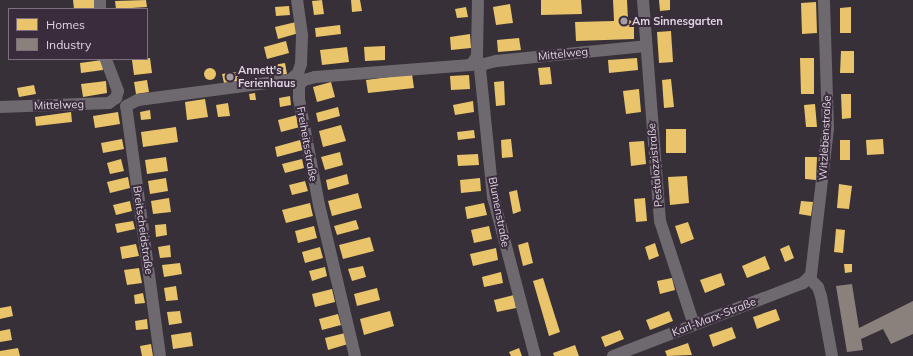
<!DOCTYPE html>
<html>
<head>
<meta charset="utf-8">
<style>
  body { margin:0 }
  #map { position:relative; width:913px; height:356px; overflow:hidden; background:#373038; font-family:Mulish,sans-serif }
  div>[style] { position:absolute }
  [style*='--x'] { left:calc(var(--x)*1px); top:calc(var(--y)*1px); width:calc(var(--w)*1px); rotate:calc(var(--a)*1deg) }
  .homes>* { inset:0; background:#e9c46a }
  .round { border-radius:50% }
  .industry>* { inset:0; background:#8a817c }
  .minor>* { height:12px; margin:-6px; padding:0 6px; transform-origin:6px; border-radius:6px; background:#6e686f }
  .dots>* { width:11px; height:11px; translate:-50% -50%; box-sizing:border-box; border:2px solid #3a2c3c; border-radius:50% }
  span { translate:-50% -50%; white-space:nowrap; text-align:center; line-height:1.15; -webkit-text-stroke:4px #3a2c3c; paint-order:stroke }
  .poi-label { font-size:11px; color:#dfd6e0; font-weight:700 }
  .left { translate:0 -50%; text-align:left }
  .street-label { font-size:11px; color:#dfd6e0 }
  .legend { position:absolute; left:8px; top:8px; width:140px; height:52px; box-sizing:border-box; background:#3a2c3c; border:1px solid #7c707e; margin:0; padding:5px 7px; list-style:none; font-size:12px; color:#dfd6e0 }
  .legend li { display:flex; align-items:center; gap:8px; height:20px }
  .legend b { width:20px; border:1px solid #7c707e }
</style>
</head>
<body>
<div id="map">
  <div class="homes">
    <i style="clip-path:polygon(73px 0,96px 0,97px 8px,74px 9px)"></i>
    <i style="clip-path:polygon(146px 0,147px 7px,116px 9px,115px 1px)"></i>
    <i style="clip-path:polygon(322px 0,324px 14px,314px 15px,312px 1px)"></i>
    <i style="clip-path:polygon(351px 0,360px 0,362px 11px,352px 12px)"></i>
    <i style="clip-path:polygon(541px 0,581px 0,582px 14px,541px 15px)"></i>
    <i style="clip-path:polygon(613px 0,627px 0,628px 20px,634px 20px,634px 39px,576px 41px,575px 22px,614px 21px)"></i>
    <i style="clip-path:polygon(659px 0,670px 0,670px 10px,660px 11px)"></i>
    <i style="clip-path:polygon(816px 2px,817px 33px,802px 34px,801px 3px)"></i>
    <i style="clip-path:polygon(510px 4px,513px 23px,496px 25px,493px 7px)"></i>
    <i style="clip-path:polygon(289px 6px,290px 15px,276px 16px,275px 7px)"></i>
    <i style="clip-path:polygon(466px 7px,468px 17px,457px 18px,455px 9px)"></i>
    <i style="clip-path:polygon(851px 7px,851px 33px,840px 33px,840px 8px)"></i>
    <i style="clip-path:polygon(296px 22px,299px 33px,278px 39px,275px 27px)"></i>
    <i style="clip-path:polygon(340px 25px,341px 34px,316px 37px,315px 28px)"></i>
    <i style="clip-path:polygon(671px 31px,673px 62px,659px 63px,657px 32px)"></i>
    <i style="clip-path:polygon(470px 34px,471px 48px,451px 50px,450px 37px)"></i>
    <i style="clip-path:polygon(519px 38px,521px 50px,498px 52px,497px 40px)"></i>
    <i style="clip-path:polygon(286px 41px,289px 53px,267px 59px,264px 47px)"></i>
    <i style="clip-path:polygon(385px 46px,385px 60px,365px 61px,364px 47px)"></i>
    <i style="clip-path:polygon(347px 47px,349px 62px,322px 65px,320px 50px)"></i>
    <i style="clip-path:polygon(841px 51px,854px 51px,854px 73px,840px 73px)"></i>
    <i style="clip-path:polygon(150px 58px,152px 73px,134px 75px,132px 60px)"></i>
    <i style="clip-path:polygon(637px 58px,638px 70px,609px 73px,608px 60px)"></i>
    <i style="clip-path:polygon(800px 58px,814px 58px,814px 94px,801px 94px)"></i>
    <i style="clip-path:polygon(102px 60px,103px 70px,81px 73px,80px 63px)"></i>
    <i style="clip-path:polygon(285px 63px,287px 74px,269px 76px,268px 66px)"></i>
    <i style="clip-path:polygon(550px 67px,552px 84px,540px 85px,538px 68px)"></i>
    <i class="round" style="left:204px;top:68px;width:12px;height:12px"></i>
    <i style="clip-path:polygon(237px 72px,238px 81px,224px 83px,222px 74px)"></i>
    <i style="clip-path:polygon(412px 74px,414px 88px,368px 93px,366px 80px)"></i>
    <i style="clip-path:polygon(469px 75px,470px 89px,451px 90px,450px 76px)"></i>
    <i style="clip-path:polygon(671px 79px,674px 107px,664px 108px,662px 80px)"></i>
    <i style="clip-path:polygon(147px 80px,149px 92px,136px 94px,134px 82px)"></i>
    <i style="clip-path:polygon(106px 81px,107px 93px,83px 97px,81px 84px)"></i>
    <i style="clip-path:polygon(504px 81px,505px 105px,496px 106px,494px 82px)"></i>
    <i style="clip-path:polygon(331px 82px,335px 97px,317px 102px,313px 87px)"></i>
    <i style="clip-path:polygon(34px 85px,36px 94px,19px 97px,17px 88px)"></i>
    <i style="clip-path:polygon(639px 89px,641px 112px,626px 114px,623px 91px)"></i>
    <i style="clip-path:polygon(255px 93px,256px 100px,250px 100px,249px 94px)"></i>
    <i style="clip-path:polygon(841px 94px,851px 94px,851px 118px,842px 119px)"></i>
    <i style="clip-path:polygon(290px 96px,291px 105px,280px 107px,279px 98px)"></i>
    <i style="clip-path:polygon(205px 99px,208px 117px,187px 120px,185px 102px)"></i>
    <i style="clip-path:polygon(473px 101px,474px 112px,455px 115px,453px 105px)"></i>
    <i style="clip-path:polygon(228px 103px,230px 116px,218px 117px,216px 105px)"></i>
    <i style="clip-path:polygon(815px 104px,817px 127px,806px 127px,804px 105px)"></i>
    <i style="clip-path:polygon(338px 107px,340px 116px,318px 122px,316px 113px)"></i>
    <i style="clip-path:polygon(150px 110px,151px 119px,141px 120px,140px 112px)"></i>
    <i style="clip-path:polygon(71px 112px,72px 122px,36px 126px,35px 117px)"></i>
    <i style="clip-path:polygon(118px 112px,120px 124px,95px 128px,93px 116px)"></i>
    <i style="clip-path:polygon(297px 115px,300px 127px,281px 132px,278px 120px)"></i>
    <i style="clip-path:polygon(341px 125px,346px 141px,323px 147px,319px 131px)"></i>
    <i style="clip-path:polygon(176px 127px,178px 142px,143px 147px,141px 132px)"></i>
    <i style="clip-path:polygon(666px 129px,686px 129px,686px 153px,666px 153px)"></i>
    <i style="clip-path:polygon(474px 130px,475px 138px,458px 140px,457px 132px)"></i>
    <i style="clip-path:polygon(122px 139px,124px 149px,103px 153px,101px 143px)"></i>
    <i style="clip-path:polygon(511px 139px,513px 157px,502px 158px,501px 140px)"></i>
    <i style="clip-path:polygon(883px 139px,884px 154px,867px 155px,866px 140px)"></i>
    <i style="clip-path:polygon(300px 140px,303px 150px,277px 157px,275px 147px)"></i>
    <i style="clip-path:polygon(840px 140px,850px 140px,850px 160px,840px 160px)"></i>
    <i style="clip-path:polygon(644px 141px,646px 164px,631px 166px,629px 142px)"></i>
    <i style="clip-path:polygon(340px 152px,343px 165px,325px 170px,321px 157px)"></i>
    <i style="clip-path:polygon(478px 154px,479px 165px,458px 166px,457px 155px)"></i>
    <i style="clip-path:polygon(166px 157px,168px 171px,147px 174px,145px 160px)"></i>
    <i style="clip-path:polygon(805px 157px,817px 157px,816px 180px,805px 179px)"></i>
    <i style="clip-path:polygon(121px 159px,124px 171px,110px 174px,107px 163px)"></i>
    <i style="clip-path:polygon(302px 159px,304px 168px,285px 173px,282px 164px)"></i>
    <i style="clip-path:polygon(347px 174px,349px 184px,328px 190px,326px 180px)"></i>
    <i style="clip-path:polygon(687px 176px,689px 203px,670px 205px,668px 177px)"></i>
    <i style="clip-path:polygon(128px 177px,130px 188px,110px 193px,107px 182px)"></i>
    <i style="clip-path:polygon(166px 178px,168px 191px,150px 194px,148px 181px)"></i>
    <i style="clip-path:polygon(480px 178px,481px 191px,461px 193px,460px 180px)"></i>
    <i style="clip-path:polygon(305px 181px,308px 191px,292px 195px,289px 185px)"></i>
    <i style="clip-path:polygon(839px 184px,852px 186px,849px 209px,837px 208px)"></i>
    <i style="clip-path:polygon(517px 190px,521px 211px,513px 214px,509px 192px)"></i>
    <i style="clip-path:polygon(358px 193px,362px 208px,332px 216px,328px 201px)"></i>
    <i style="clip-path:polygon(169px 198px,171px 212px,153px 214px,151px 201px)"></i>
    <i style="clip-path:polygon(645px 198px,647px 221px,636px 222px,634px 199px)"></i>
    <i style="clip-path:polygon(130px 201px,132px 211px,116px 215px,113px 205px)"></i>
    <i style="clip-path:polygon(801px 201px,813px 202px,811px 216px,799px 214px)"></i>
    <i style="clip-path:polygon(310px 203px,313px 216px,286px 223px,282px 210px)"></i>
    <i style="clip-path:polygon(484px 203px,487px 215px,467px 219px,465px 207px)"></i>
    <i style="clip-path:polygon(356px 220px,359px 229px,337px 235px,334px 226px)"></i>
    <i style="clip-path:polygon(133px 221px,135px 229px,117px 233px,115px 224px)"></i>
    <i style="clip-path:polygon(688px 222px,694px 239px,681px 244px,675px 226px)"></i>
    <i style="clip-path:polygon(166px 224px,167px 235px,156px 237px,155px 225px)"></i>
    <i style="clip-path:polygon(314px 226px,317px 238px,298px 243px,295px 231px)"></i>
    <i style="clip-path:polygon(489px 226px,492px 239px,474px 243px,471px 230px)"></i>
    <i style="clip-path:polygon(836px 229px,845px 230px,843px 253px,834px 252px)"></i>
    <i style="clip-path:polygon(370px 237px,374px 251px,343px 259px,339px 245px)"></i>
    <i style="clip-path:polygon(528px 242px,533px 263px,523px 266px,518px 245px)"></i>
    <i style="clip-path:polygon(655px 243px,659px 256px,649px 260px,645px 247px)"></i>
    <i style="clip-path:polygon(136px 244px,139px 256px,122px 259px,120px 247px)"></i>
    <i style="clip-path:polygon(170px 245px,171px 257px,160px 258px,158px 247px)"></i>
    <i style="clip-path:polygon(789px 245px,794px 258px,785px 262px,780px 249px)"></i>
    <i style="clip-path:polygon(320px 247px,323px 258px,305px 263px,302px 252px)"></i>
    <i style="clip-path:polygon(496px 248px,498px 260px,473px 266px,470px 254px)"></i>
    <i style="clip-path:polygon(765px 256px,770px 269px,747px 278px,742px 266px)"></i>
    <i style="clip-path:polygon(180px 263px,182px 274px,164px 277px,162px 265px)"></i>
    <i style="clip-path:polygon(844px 264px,852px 264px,852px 272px,845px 273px)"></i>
    <i style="clip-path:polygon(363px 266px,366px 277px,352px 281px,348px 269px)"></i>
    <i style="clip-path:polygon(325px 267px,327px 276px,312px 281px,309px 271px)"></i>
    <i style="clip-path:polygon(139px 268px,142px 283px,127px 285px,124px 270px)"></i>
    <i style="clip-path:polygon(501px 272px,503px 283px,484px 287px,482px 277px)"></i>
    <i style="clip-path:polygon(721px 273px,725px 285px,705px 293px,700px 280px)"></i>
    <i style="clip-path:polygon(543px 278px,560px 332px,549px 336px,533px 281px)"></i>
    <i style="clip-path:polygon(672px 278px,675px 290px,660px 294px,657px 281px)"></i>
    <i style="clip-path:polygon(176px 286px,178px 300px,166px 301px,164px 288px)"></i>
    <i style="clip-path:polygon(377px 288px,380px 300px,357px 306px,354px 294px)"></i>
    <i style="clip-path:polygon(332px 289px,335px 302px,315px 307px,312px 294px)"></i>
    <i style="clip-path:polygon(143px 293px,145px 303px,135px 304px,134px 295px)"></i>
    <i style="clip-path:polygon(514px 295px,516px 308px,497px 312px,494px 300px)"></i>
    <i style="clip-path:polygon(11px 306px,13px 316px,0 319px,0 308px)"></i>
    <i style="clip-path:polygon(776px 309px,780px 320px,757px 329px,753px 317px)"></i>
    <i style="clip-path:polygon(180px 311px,182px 323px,169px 325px,167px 312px)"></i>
    <i style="clip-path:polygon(390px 311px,394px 326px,364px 335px,360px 319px)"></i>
    <i style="clip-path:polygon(669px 311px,673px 321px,650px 330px,646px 320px)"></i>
    <i style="clip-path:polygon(338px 314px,341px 325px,322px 330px,319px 319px)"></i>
    <i style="clip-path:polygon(147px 319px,148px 329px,136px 330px,135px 321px)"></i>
    <i style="clip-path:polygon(732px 327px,736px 338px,713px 347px,709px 335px)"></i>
    <i style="clip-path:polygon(10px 329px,12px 340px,0 342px,0 331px)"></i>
    <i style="clip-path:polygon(620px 330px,624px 339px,605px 347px,601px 337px)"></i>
    <i style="clip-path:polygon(191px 332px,193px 346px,173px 349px,171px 335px)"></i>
    <i style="clip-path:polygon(345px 333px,348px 344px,328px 350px,325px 338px)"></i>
    <i style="clip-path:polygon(688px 343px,692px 355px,667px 356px,665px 351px)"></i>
    <i style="clip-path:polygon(151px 344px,153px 356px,142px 356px,140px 346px)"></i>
    <i style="clip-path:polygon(575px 345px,579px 356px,554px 356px,553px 353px)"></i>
    <i style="clip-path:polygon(18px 348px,20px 356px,0 356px,0 351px)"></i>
    <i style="clip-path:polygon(519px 348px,522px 356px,511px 356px,509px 352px)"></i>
  </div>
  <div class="industry">
    <i style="clip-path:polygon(852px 284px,859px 328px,913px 301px,913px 334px,891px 344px,883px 329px,861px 339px,863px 350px,847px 352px,836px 286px)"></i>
  </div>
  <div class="minor">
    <i style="--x:100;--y:0;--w:9;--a:90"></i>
    <i style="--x:643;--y:0;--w:222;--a:85.6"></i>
    <i style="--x:660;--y:221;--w:109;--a:71.9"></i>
    <i style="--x:0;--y:107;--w:109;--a:-2.1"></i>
    <i style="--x:109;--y:103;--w:9;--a:-36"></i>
    <i style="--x:116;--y:98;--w:7;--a:-74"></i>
    <i style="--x:118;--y:91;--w:34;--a:-111"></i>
    <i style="--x:809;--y:278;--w:13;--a:45"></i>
    <i style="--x:818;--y:287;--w:9;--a:72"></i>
    <i style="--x:821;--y:296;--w:61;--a:79.6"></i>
    <i style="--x:160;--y:356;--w:252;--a:-97.7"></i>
    <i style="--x:126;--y:106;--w:13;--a:-27"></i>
    <i style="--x:138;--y:100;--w:153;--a:-7.5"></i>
    <i style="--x:290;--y:80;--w:11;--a:-41"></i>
    <i style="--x:298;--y:73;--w:9;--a:-72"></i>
    <i style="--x:301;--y:64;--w:29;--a:-88"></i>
    <i style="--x:302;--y:35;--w:35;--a:-98"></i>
    <i style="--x:355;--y:356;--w:155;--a:-103.4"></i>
    <i style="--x:319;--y:205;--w:108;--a:-100.7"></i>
    <i style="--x:299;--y:99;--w:14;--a:-90"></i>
    <i style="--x:299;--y:85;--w:7;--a:-45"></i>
    <i style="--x:304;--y:80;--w:11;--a:-15"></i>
    <i style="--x:315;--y:77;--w:156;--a:-4.4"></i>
    <i style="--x:471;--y:65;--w:11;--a:-56"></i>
    <i style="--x:477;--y:56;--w:56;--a:-89"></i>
    <i style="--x:535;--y:356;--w:164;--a:-104.8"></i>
    <i style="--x:493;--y:197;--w:130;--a:-95.8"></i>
    <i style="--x:480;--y:68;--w:6;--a:-45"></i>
    <i style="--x:484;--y:64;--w:12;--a:-14"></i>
    <i style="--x:496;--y:61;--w:150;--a:-5.7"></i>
    <i style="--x:613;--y:356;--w:204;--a:-21"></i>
    <i style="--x:803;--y:283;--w:11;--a:-45"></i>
    <i style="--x:811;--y:275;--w:147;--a:-83.4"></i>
    <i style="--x:828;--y:129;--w:129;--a:-91.8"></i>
  </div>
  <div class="dots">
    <i style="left:624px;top:21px;background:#a49ca5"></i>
    <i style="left:230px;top:77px;background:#a49ca5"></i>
  </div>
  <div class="poi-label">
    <span class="left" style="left:632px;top:21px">Am Sinnesgarten</span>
    <span class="left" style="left:238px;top:77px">Annett's<br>Ferienhaus</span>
  </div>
  <div class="street-label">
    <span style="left:563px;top:54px;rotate:-6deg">Mittelweg</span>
    <span style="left:59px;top:105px;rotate:-2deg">Mittelweg</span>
    <span style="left:825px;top:138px;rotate:-87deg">Witzlebenstraße</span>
    <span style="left:307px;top:144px;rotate:80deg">Freiheitsstraße</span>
    <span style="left:655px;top:165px;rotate:-95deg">Pestalozzistraße</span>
    <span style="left:499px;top:212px;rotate:79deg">Blumenstraße</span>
    <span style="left:143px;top:230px;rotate:82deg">Breitscheidstraße</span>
    <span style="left:714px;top:317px;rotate:-21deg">Karl-Marx-Straße</span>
  </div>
  <ul class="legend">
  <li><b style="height:11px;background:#e9c46a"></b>Homes</li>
  <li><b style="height:11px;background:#8a817c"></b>Industry</li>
  </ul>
</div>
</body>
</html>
